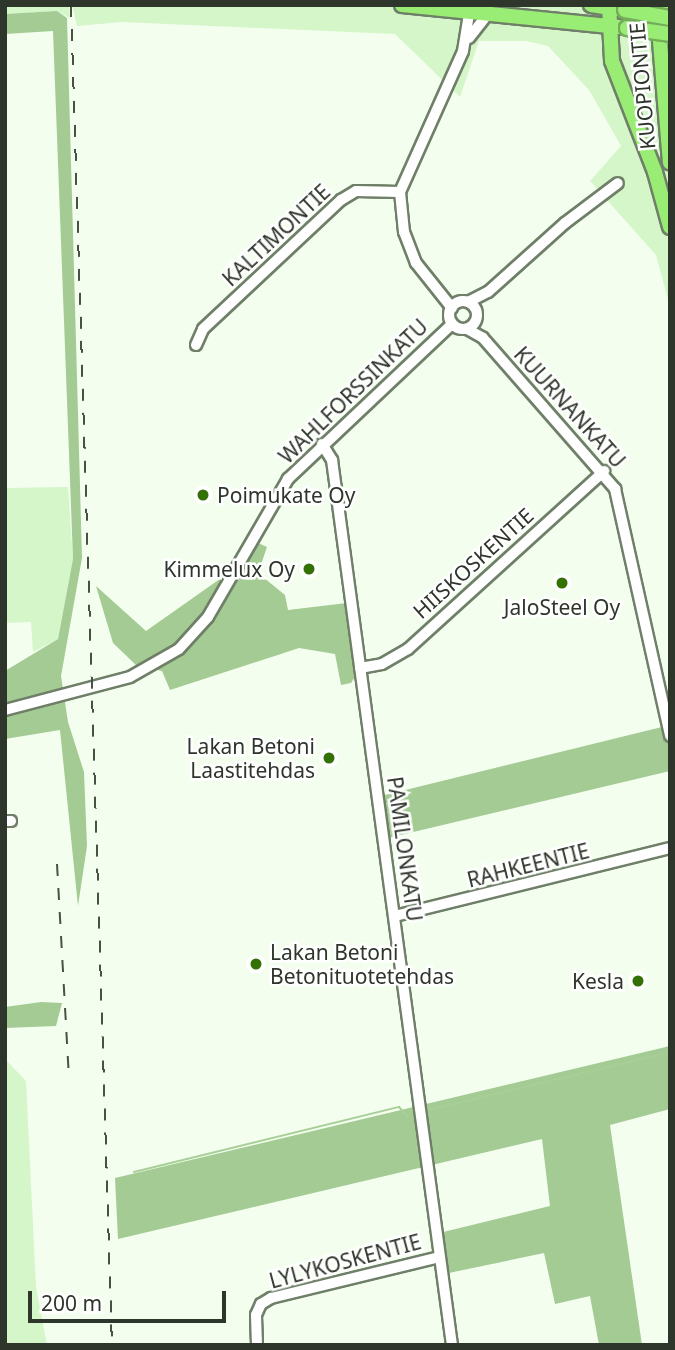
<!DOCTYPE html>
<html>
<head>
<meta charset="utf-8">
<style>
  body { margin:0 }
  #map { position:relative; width:675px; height:1350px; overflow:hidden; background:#f3feef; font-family:"Noto Sans",sans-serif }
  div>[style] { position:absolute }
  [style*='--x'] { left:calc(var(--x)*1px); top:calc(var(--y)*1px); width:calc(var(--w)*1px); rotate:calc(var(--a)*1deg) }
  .green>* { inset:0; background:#d5f6c8 }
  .forest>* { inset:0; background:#a3cb93 }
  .stream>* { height:2px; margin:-1px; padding:0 1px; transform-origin:1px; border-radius:1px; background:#a7cf96 }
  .roads { filter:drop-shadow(2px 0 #6f7f68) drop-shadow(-2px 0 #6f7f68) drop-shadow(0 2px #6f7f68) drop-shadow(0 -2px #6f7f68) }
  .minor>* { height:10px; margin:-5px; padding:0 5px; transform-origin:5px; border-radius:5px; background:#fff }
  .minor>.ring { margin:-5px; padding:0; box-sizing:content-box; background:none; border:10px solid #fff; border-radius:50% }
  .highway>* { height:14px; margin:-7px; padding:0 7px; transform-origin:7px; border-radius:7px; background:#9aed74 }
  .rail>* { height:2px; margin-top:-1px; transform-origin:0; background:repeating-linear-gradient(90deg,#495146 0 12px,transparent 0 24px) }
  .bridges { filter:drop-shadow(2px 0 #74ad5a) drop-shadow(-2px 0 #74ad5a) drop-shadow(0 2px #74ad5a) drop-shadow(0 -2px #74ad5a) }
  .highway-bridge>* { height:14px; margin:-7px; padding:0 7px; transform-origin:7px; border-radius:7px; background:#9aed74 }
  .dots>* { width:19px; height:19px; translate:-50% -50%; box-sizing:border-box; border:4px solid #fff; border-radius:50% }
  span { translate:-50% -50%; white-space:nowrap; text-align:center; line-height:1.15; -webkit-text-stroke:5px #fff; paint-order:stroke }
  .street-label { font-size:21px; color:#2e352b }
  .poi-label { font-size:21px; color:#2e352b }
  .left { translate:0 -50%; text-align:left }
  .right { translate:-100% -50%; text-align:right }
  .frame { position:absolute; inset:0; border:7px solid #2e352b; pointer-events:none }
  .scale { position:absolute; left:28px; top:1291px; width:198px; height:32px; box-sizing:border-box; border:4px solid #2e352b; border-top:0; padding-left:9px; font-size:21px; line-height:24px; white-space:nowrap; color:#2e352b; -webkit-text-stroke:5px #fff; paint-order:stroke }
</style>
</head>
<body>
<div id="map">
  <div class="green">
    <i style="clip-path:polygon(5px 5px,69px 5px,70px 18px,57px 11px,5px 14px)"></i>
    <i style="clip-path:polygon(72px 5px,670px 5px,670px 307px,656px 255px,590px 181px,621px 146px,589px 90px,548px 46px,526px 41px,479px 41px,460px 97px,395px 34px,122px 22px,77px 26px)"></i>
    <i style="clip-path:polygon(68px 487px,73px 559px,58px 639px,33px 652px,31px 622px,5px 623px,5px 488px)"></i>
    <i style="clip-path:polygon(5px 1059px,26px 1081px,36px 1287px,47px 1345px,5px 1345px)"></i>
  </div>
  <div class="forest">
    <i style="clip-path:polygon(57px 11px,67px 18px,82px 558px,61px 676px,68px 722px,84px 772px,87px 846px,78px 906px,60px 730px,5px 739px,5px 671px,58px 639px,73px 559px,53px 31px,5px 34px,5px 14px)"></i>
    <i style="clip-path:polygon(256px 542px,267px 547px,258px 573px,285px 595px,288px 610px,355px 602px,363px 664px,351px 683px,341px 685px,335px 654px,299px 648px,170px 690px,162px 671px,136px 665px,113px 643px,96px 586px,146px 631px,244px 562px)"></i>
    <i style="clip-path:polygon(670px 725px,670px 771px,388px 838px,381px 796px)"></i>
    <i style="clip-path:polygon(41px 1002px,62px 1003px,56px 1026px,5px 1028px,5px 1007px)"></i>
    <i style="clip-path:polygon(670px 1046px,670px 1109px,610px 1125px,642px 1345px,599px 1345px,590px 1296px,555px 1304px,544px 1253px,444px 1274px,439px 1233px,550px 1206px,542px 1139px,118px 1239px,115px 1178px)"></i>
  </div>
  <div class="stream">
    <i style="--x:429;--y:1110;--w:248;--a:-13.5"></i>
    <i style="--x:134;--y:1172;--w:273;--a:-13.8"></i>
    <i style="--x:399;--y:1107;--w:13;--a:48"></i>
  </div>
  <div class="roads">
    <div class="minor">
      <i style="--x:469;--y:38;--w:33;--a:-52"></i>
      <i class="ring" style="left:449px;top:301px;width:18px;height:18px"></i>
      <i style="--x:468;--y:302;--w:22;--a:-27"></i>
      <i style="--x:488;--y:292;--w:103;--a:-41.9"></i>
      <i style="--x:565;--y:223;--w:66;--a:-37"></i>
      <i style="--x:452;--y:308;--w:58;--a:-128.7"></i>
      <i style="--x:416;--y:263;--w:33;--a:-111"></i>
      <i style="--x:404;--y:232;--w:40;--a:-95.7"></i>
      <i style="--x:400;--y:192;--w:154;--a:-65.9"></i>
      <i style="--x:463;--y:51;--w:44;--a:-80.8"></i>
      <i style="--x:467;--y:329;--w:18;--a:29"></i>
      <i style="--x:483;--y:338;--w:201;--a:48.8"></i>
      <i style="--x:615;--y:489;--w:253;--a:77.4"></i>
      <i style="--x:196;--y:345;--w:17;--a:-66"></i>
      <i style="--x:203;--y:329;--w:189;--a:-43.1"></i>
      <i style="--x:341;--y:200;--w:17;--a:-31"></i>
      <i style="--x:356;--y:191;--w:44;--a:1.3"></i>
      <i style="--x:322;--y:444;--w:19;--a:58"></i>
      <i style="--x:332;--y:460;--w:893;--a:82.28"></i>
      <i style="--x:360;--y:668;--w:22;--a:-10"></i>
      <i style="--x:382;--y:664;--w:30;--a:-30"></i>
      <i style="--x:408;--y:649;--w:265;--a:-42.2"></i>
      <i style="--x:5;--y:710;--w:129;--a:-14.8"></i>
      <i style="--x:130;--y:677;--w:56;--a:-29.7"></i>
      <i style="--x:179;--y:649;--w:43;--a:-47.8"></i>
      <i style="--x:208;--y:617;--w:160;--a:-59.9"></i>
      <i style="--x:288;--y:479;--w:226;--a:-43.4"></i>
      <i style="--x:5;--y:821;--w:6;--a:0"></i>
      <i style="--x:395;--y:916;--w:283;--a:-13.9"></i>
      <i style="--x:257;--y:1345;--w:30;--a:-92"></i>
      <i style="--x:256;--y:1315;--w:12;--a:-66"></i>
      <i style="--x:261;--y:1304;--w:12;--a:-31"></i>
      <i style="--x:271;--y:1298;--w:173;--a:-13.7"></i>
    </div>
    <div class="highway">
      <i style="--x:402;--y:5;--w:218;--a:5.8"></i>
      <i style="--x:591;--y:5;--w:26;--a:9"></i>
      <i style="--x:609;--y:5;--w:56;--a:86.9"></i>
      <i style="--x:612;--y:61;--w:119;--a:68.8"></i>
      <i style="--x:655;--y:172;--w:57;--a:74.7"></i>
      <i style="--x:657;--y:5;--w:158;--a:85.3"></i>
      <i style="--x:669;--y:5;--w:32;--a:88"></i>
    </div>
  </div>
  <div class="rail">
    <i style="--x:71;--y:5;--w:1341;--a:88.25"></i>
    <i style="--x:57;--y:864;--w:215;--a:86.8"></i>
  </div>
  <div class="bridges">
    <div class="highway-bridge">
      <i style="--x:625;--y:10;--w:46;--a:10.1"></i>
      <i style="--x:627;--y:28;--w:43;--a:7.9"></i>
    </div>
  </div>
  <div class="dots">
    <i style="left:203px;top:495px;background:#337104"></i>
    <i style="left:309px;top:569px;background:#337104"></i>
    <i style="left:562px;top:583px;background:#337104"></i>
    <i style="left:329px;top:758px;background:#337104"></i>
    <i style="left:256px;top:964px;background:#337104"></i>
    <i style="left:638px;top:981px;background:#337104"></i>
  </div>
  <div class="street-label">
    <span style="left:642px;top:86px;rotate:-95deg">KUOPIONTIE</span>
    <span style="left:276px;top:235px;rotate:-43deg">KALTIMONTIE</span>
    <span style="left:353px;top:391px;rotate:-44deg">WAHLFORSSINKATU</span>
    <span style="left:570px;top:407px;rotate:48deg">KUURNANKATU</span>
    <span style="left:473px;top:563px;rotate:-42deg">HIISKOSKENTIE</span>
    <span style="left:405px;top:849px;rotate:82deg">PAMILONKATU</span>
    <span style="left:528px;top:865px;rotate:-14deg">RAHKEENTIE</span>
    <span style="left:345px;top:1261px;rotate:-15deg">LYLYKOSKENTIE</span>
  </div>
  <div class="poi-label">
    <span class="left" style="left:217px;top:495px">Poimukate Oy</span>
    <span class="right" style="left:295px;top:569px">Kimmelux Oy</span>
    <span style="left:562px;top:607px">JaloSteel Oy</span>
    <span class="right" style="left:315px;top:758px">Lakan Betoni<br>Laastitehdas</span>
    <span class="left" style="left:270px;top:964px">Lakan Betoni<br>Betonituotetehdas</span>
    <span class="right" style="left:624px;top:981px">Kesla</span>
  </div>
  <div class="frame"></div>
  <div class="scale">200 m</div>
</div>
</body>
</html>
